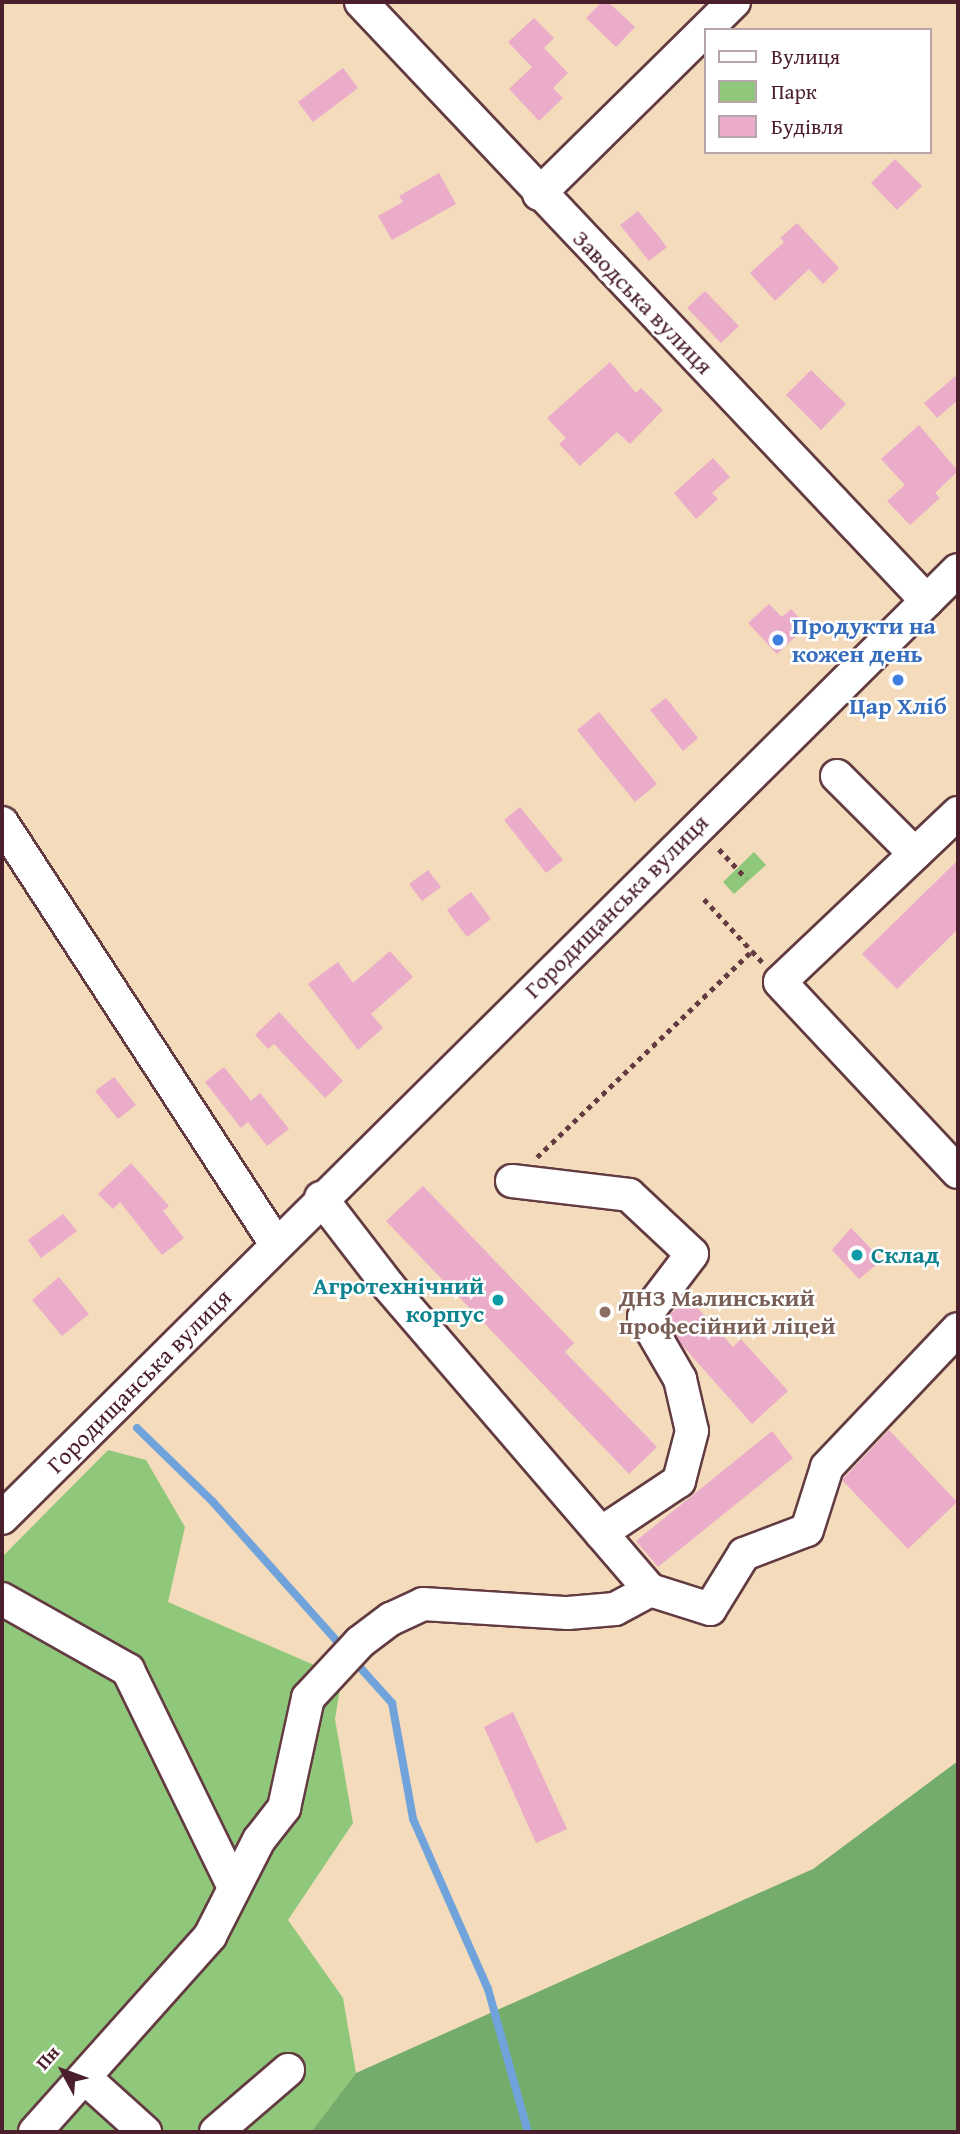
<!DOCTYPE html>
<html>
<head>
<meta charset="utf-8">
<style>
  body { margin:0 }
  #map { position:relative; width:960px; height:2134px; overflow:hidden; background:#f3dbbc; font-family:"Gentium Book Plus",serif }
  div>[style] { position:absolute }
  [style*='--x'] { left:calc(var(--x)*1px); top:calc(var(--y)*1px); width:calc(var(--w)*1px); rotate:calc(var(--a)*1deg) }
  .green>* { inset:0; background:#90c87b }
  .forest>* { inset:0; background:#74ac6b }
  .stream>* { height:8px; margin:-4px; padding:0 4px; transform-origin:4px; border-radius:4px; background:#70a3dc }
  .building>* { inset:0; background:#ebacc9 }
  .path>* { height:4.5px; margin-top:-2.25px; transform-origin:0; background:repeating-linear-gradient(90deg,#633b41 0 5px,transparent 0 10px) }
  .roads { filter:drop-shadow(2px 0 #633b41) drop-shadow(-2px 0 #633b41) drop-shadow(0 2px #633b41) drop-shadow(0 -2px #633b41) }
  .minor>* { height:32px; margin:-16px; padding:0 16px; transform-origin:16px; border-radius:16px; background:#fff }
  .dots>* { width:19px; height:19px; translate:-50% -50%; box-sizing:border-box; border:4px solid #fff; border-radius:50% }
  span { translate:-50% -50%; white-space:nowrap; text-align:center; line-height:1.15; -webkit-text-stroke:5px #fff; paint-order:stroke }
  .street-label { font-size:24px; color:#4a1f2b }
  .shop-label { font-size:24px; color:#366cbe; font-weight:700 }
  .left { translate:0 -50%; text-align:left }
  .culture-label { font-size:24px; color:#0d838f; font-weight:700 }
  .right { translate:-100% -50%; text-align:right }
  .education-label { font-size:24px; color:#785e54; font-weight:700 }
  .frame { position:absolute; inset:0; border:4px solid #4a1f2b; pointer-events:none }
  .legend { position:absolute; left:704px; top:28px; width:228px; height:126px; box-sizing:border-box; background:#fff; border:2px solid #b7a5aa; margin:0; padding:9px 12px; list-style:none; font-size:21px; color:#4a1f2b }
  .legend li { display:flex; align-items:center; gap:14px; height:35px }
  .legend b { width:35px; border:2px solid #b7a5aa }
  .north { position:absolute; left:28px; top:2036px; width:70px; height:70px; -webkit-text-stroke:5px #fff; paint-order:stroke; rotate:311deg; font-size:19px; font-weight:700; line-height:28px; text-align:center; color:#4a1f2b }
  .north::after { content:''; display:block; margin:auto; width:24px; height:32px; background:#4a1f2b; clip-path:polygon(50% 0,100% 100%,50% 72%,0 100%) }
</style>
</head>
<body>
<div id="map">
  <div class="green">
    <i style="clip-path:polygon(754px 852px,766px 865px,734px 894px,723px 882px)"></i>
    <i style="clip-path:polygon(108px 1450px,146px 1460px,185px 1527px,168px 1602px,342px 1677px,335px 1719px,353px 1823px,288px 1920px,343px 1998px,356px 2073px,311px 2132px,2px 2132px,2px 1557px)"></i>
  </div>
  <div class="forest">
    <i style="clip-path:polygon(958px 1761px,958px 2132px,311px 2132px,356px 2073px,813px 1869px)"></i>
  </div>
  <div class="stream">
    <i style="--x:137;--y:1428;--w:106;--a:44.2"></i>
    <i style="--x:213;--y:1502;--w:186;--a:48.3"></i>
    <i style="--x:356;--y:1663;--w:54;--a:48"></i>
    <i style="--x:392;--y:1703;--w:118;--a:79.7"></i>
    <i style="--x:413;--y:1819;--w:186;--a:66.2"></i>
    <i style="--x:488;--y:1989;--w:148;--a:74.4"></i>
  </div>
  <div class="building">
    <i style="clip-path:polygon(602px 2px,608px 2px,635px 27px,616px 47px,586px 18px)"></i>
    <i style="clip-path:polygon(534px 18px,554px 38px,544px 48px,568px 73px,553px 88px,563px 98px,539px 121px,509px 89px,532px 67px,508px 42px)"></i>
    <i style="clip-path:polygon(343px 68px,358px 88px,313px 122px,298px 102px)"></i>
    <i style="clip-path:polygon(895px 159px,922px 186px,897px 210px,871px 183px)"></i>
    <i style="clip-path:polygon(439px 173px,456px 204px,392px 240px,378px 216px,403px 202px,399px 196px)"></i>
    <i style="clip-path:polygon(638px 211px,667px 247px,649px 261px,620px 225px)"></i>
    <i style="clip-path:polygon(797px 223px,839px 268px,823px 284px,809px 269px,775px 301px,750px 273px,784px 242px,780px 238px)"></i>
    <i style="clip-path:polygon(705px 291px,739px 326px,721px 343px,687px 308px)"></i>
    <i style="clip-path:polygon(610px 362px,636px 393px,641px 388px,663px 410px,630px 444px,617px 432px,580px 466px,559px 444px,566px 438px,547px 418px)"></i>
    <i style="clip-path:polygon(811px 370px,846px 404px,821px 430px,786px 395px)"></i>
    <i style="clip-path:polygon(958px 374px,958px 400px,937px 418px,924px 403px)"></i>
    <i style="clip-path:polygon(919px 425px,958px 471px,935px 493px,940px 498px,910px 525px,887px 501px,905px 485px,881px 459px)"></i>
    <i style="clip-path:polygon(713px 458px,730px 477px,712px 493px,718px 499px,696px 519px,674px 493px)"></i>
    <i style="clip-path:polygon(769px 604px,782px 617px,791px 609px,807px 626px,777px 654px,748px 623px)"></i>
    <i style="clip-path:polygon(666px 698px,698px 738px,683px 751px,650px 710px)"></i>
    <i style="clip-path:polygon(599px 712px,657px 784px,635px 802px,577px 730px)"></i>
    <i style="clip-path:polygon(520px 807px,563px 860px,546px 873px,504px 820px)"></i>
    <i style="clip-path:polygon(958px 860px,958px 929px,897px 989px,862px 954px)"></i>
    <i style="clip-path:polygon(428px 870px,441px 887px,422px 901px,409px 884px)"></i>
    <i style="clip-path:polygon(471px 892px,491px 919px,467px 937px,447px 910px)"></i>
    <i style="clip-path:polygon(390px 951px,413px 977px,371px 1014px,383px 1028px,358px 1050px,308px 984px,338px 962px,353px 983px)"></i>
    <i style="clip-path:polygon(279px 1012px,343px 1081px,325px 1098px,274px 1044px,268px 1049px,255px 1035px)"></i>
    <i style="clip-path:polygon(224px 1067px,251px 1101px,260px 1093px,289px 1129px,267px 1146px,248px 1122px,241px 1128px,205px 1082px)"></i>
    <i style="clip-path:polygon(114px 1077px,136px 1105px,118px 1119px,95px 1091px)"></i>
    <i style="clip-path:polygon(131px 1163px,169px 1206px,163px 1211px,184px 1238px,162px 1255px,120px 1202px,113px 1209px,98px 1194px)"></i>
    <i style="clip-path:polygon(423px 1186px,574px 1343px,565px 1352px,657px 1447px,629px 1474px,386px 1221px)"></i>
    <i style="clip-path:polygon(63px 1214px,77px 1231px,41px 1258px,28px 1240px)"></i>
    <i style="clip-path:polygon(851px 1228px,882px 1260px,859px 1279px,832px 1250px)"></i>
    <i style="clip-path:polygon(59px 1277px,89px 1314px,62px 1336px,32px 1300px)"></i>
    <i style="clip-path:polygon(688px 1297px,733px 1347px,741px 1339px,788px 1391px,752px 1424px,681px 1344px,666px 1318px)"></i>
    <i style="clip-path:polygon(889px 1430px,957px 1502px,908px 1549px,842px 1480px)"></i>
    <i style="clip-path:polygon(772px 1431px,793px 1458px,658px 1567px,636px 1541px)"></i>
    <i style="clip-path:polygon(513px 1712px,567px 1829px,536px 1843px,484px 1727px)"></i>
  </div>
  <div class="path">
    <i style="--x:719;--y:849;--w:40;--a:47"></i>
    <i style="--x:704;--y:899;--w:71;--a:47.3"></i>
    <i style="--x:537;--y:1157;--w:298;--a:-43.8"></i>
    <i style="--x:752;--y:951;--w:16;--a:47"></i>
  </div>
  <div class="roads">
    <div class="minor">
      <i style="--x:361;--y:2;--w:824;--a:46.62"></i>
      <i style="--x:539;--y:194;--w:274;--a:-44.6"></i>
      <i style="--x:837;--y:776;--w:110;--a:45"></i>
      <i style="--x:958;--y:813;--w:245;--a:136.5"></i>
      <i style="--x:780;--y:982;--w:260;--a:46.9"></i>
      <i style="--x:2;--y:823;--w:502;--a:56.94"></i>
      <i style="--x:512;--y:1181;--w:118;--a:6.8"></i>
      <i style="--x:629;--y:1195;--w:86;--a:43.1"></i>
      <i style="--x:692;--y:1254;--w:79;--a:127.3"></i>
      <i style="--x:644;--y:1317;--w:72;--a:59.9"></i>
      <i style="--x:680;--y:1379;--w:53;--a:77"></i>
      <i style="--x:692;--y:1431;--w:52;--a:104.6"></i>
      <i style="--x:679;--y:1481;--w:94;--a:146.3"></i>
      <i style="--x:2;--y:1518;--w:1346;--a:-44.76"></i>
      <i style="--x:650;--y:1590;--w:63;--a:17.6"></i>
      <i style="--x:710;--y:1609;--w:65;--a:-58.3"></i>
      <i style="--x:744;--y:1554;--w:67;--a:-20.9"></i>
      <i style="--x:807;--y:1530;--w:66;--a:-72.4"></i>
      <i style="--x:827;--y:1467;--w:190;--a:-46.5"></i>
      <i style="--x:2;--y:1599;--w:145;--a:29.4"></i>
      <i style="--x:128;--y:1670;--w:242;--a:64"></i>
      <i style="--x:85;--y:2078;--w:81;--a:42"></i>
      <i style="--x:35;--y:2132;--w:263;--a:-48.2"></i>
      <i style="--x:210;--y:1936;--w:108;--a:-63"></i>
      <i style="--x:259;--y:1840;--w:41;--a:-52"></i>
      <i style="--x:284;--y:1808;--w:113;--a:-77.7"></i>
      <i style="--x:308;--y:1698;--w:76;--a:-47.1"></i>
      <i style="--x:360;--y:1642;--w:39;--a:-37"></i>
      <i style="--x:391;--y:1619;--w:35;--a:-25"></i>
      <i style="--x:423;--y:1604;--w:145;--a:3.6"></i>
      <i style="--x:568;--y:1613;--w:47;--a:-4.9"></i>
      <i style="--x:615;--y:1609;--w:40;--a:-28"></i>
      <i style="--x:650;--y:1590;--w:402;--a:-130.7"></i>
      <i style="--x:388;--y:1285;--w:110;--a:-127.6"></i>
      <i style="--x:216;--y:2132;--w:95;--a:-40.7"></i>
    </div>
  </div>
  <div class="dots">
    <i style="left:778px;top:640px;background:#3f7fe0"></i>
    <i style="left:898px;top:680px;background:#3f7fe0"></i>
    <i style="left:857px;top:1255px;background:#0f9aa8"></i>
    <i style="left:498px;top:1300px;background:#0f9aa8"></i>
    <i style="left:605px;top:1312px;background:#8d6e63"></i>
  </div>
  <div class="street-label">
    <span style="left:643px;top:302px;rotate:46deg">Заводська вулиця</span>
    <span style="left:616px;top:906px;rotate:-45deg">Городищанська вулиця</span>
    <span style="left:139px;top:1381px;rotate:-45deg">Городищанська вулиця</span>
  </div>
  <div class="shop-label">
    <span class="left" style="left:792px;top:640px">Продукти на<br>кожен день</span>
    <span style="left:898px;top:706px">Цар Хліб</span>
  </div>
  <div class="culture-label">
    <span class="left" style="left:871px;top:1255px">Склад</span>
    <span class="right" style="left:484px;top:1300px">Агротехнічний<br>корпус</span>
  </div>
  <div class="education-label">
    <span class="left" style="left:619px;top:1312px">ДНЗ Малинський<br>професійний ліцей</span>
  </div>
  <div class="frame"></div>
  <ul class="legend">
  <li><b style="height:9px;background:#fff"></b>Вулиця</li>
  <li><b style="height:19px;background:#90c87b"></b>Парк</li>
  <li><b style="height:19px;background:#ebacc9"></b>Будівля</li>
  </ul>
  <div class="north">Пн</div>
</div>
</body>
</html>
